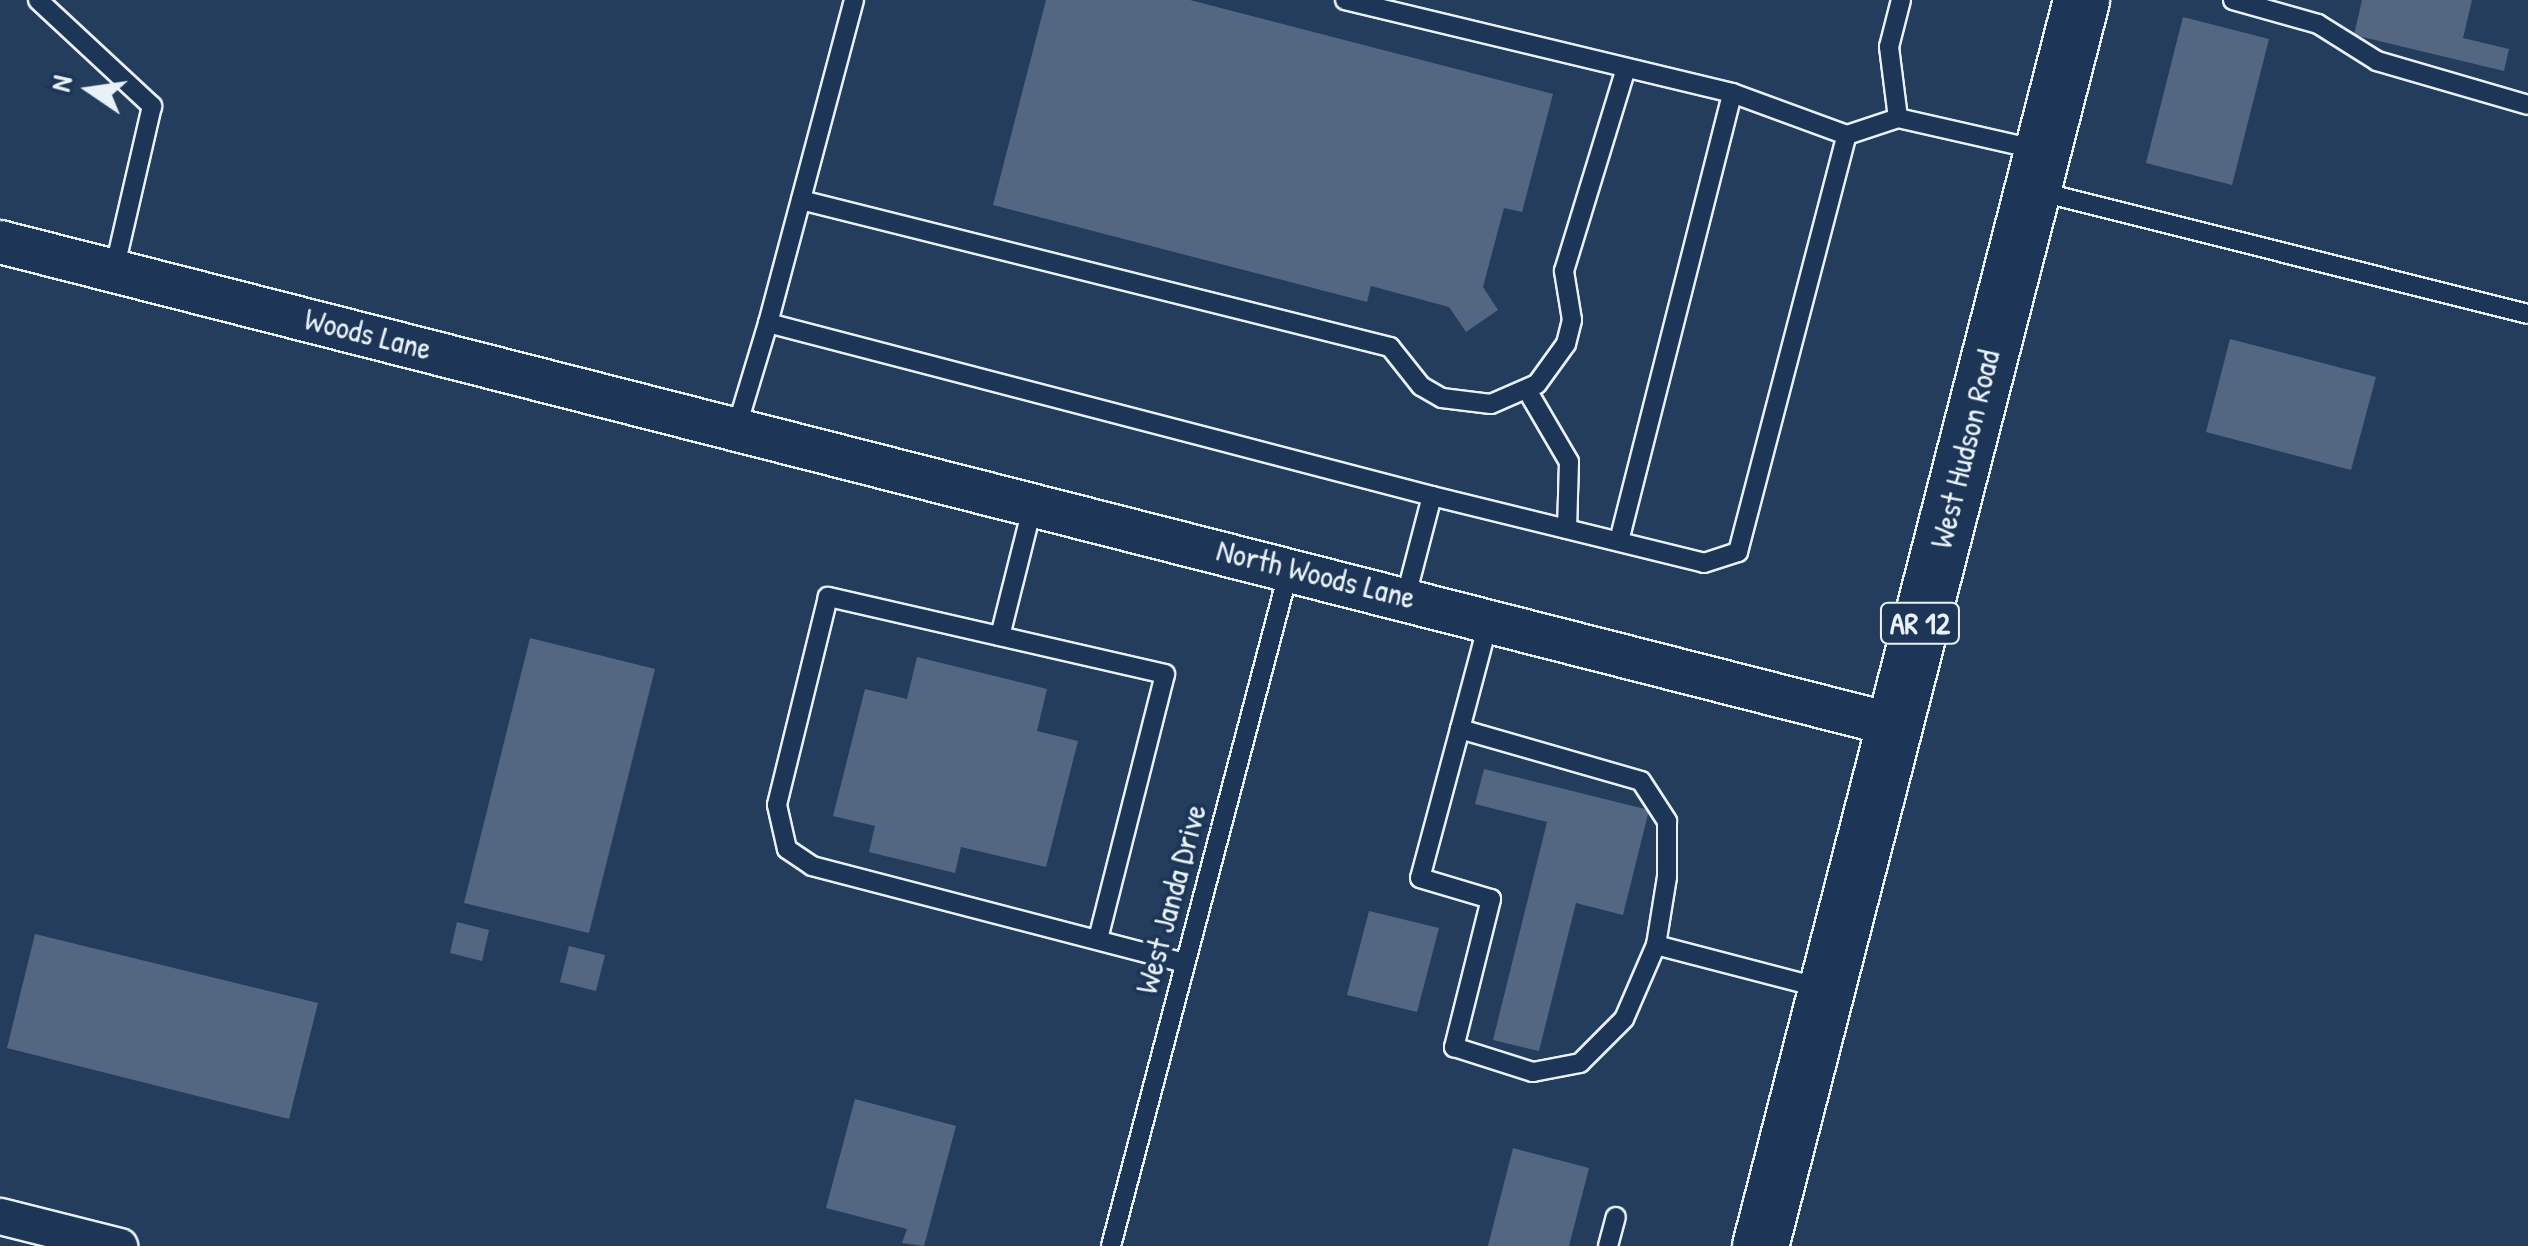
<!DOCTYPE html>
<html>
<head>
<meta charset="utf-8">
<style>
  body { margin:0 }
  #map { position:relative; width:2528px; height:1246px; overflow:hidden; background:#253d5d; font-family:"Patrick Hand",sans-serif }
  div>[style] { position:absolute }
  [style*='--x'] { left:calc(var(--x)*1px); top:calc(var(--y)*1px); width:calc(var(--w)*1px); rotate:calc(var(--a)*1deg) }
  .building>* { inset:0; background:#536782 }
  .roads { filter:drop-shadow(2px 0 #e8f1f8) drop-shadow(-2px 0 #e8f1f8) drop-shadow(0 2px #e8f1f8) drop-shadow(0 -2px #e8f1f8) }
  .service>* { height:18px; margin:-9px; padding:0 9px; transform-origin:9px; border-radius:9px; background:#1d3557 }
  .minor>* { height:35px; margin:-17.5px; padding:0 17.5px; transform-origin:17.5px; border-radius:17.5px; background:#1d3557 }
  .tertiary>* { height:42px; margin:-21px; padding:0 21px; transform-origin:21px; border-radius:21px; background:#1d3557 }
  .trunk>* { height:55px; margin:-27.5px; padding:0 27.5px; transform-origin:27.5px; border-radius:27.5px; background:#1d3557 }
  span { translate:-50% -50%; white-space:nowrap; text-align:center; line-height:1.15; -webkit-text-stroke:8px #1d3557; paint-order:stroke }
  .shield-label span { padding:2px 8px; background:#1d3557; border:2px solid; border-radius:8px; -webkit-text-stroke-width:0 }
  .shield-label { font-size:30px; color:#e8f1f8; font-weight:700 }
  .street-label { font-size:32px; color:#e8f1f8 }
  .north { position:absolute; left:40px; top:40px; width:100px; height:100px; -webkit-text-stroke:8px #1d3557; paint-order:stroke; rotate:283deg; font-size:28px; font-weight:700; line-height:40px; text-align:center; color:#e8f1f8 }
  .north::after { content:''; display:block; margin:auto; width:35px; height:45px; background:#e8f1f8; clip-path:polygon(50% 0,100% 100%,50% 72%,0 100%) }
</style>
</head>
<body>
<div id="map">
  <div class="building">
    <i style="clip-path:polygon(1046px 0,1190px 0,1553px 94px,1522px 212px,1504px 208px,1483px 287px,1498px 310px,1466px 332px,1449px 307px,1371px 286px,1367px 302px,993px 205px)"></i>
    <i style="clip-path:polygon(2362px 0,2472px 0,2463px 38px,2509px 49px,2504px 71px,2354px 35px)"></i>
    <i style="clip-path:polygon(2183px 17px,2269px 39px,2232px 185px,2146px 163px)"></i>
    <i style="clip-path:polygon(2230px 339px,2376px 377px,2351px 470px,2206px 432px)"></i>
    <i style="clip-path:polygon(530px 638px,655px 669px,589px 933px,464px 903px)"></i>
    <i style="clip-path:polygon(917px 657px,1047px 689px,1037px 731px,1078px 741px,1046px 867px,961px 847px,955px 873px,869px 852px,875px 826px,833px 816px,865px 689px,907px 699px)"></i>
    <i style="clip-path:polygon(1484px 769px,1649px 810px,1623px 915px,1576px 903px,1539px 1051px,1493px 1040px,1547px 822px,1475px 804px)"></i>
    <i style="clip-path:polygon(1369px 911px,1439px 928px,1417px 1012px,1347px 995px)"></i>
    <i style="clip-path:polygon(457px 922px,489px 930px,482px 961px,450px 953px)"></i>
    <i style="clip-path:polygon(35px 934px,318px 1003px,289px 1119px,7px 1048px)"></i>
    <i style="clip-path:polygon(569px 946px,605px 955px,596px 991px,560px 982px)"></i>
    <i style="clip-path:polygon(855px 1099px,956px 1126px,924px 1246px,902px 1243px,907px 1229px,826px 1208px)"></i>
    <i style="clip-path:polygon(1513px 1148px,1589px 1168px,1569px 1246px,1488px 1246px)"></i>
  </div>
  <div class="roads">
    <div class="service">
      <i style="--x:38;--y:0;--w:156;--a:42.9"></i>
      <i style="--x:152;--y:106;--w:168;--a:103"></i>
      <i style="--x:854;--y:0;--w:334;--a:104.9"></i>
      <i style="--x:768;--y:323;--w:686;--a:14.6"></i>
      <i style="--x:1432;--y:496;--w:103;--a:104.6"></i>
      <i style="--x:1345;--y:0;--w:398;--a:13.5"></i>
      <i style="--x:1732;--y:93;--w:122;--a:20.1"></i>
      <i style="--x:1847;--y:135;--w:54;--a:-18.4"></i>
      <i style="--x:1898;--y:118;--w:139;--a:12.8"></i>
      <i style="--x:2233;--y:0;--w:88;--a:15.8"></i>
      <i style="--x:2318;--y:24;--w:70;--a:32.1"></i>
      <i style="--x:2377;--y:61;--w:157;--a:16.2"></i>
      <i style="--x:1898;--y:118;--w:72;--a:-97.2"></i>
      <i style="--x:1889;--y:47;--w:49;--a:-75.7"></i>
      <i style="--x:2037;--y:191;--w:506;--a:14.06"></i>
      <i style="--x:801;--y:200;--w:607;--a:14.01"></i>
      <i style="--x:1390;--y:347;--w:50;--a:51.5"></i>
      <i style="--x:1421;--y:386;--w:24;--a:30"></i>
      <i style="--x:1442;--y:398;--w:49;--a:7"></i>
      <i style="--x:1491;--y:404;--w:50;--a:-23.5"></i>
      <i style="--x:1537;--y:384;--w:49;--a:-54.1"></i>
      <i style="--x:1566;--y:344;--w:25;--a:-76"></i>
      <i style="--x:1572;--y:320;--w:50;--a:-99.3"></i>
      <i style="--x:1564;--y:271;--w:212;--a:-73"></i>
      <i style="--x:1527;--y:390;--w:83;--a:59.7"></i>
      <i style="--x:1569;--y:462;--w:67;--a:91.7"></i>
      <i style="--x:737;--y:426;--w:108;--a:-73.2"></i>
      <i style="--x:1432;--y:496;--w:280;--a:13.8"></i>
      <i style="--x:1704;--y:563;--w:36;--a:-18"></i>
      <i style="--x:1738;--y:552;--w:431;--a:-75.4"></i>
      <i style="--x:1619;--y:541;--w:462;--a:-75.8"></i>
      <i style="--x:1489;--y:620;--w:113;--a:104.9"></i>
      <i style="--x:1460;--y:729;--w:188;--a:16"></i>
      <i style="--x:1641;--y:781;--w:48;--a:57"></i>
      <i style="--x:1667;--y:821;--w:56;--a:90"></i>
      <i style="--x:1667;--y:877;--w:69;--a:99.2"></i>
      <i style="--x:1656;--y:945;--w:171;--a:14.6"></i>
      <i style="--x:1000;--y:636;--w:135;--a:-75.9"></i>
      <i style="--x:1460;--y:729;--w:154;--a:105"></i>
      <i style="--x:1420;--y:878;--w:74;--a:16.5"></i>
      <i style="--x:1491;--y:899;--w:153;--a:104"></i>
      <i style="--x:1454;--y:1047;--w:83;--a:17.6"></i>
      <i style="--x:1533;--y:1072;--w:48;--a:-10.8"></i>
      <i style="--x:1580;--y:1063;--w:62;--a:-45"></i>
      <i style="--x:1624;--y:1019;--w:81;--a:-66.6"></i>
      <i style="--x:1098;--y:939;--w:273;--a:-75.8"></i>
      <i style="--x:1165;--y:674;--w:346;--a:-167.1"></i>
      <i style="--x:828;--y:597;--w:214;--a:103.8"></i>
      <i style="--x:777;--y:805;--w:45;--a:77.2"></i>
      <i style="--x:787;--y:849;--w:30;--a:34"></i>
      <i style="--x:812;--y:866;--w:385;--a:14.6"></i>
      <i style="--x:1111;--y:1246;--w:699;--a:-75.25"></i>
      <i style="--x:1608;--y:1246;--w:30;--a:-75"></i>
    </div>
    <div class="minor">
      <i style="--x:0;--y:1216;--w:123;--a:14.1"></i>
    </div>
    <div class="tertiary">
      <i style="--x:0;--y:242;--w:1955;--a:14.31"></i>
    </div>
    <div class="trunk">
      <i style="--x:1760;--y:1246;--w:1287;--a:-75.55"></i>
    </div>
  </div>
  <div class="shield-label">
    <span style="left:1920px;top:623px">AR 12</span>
  </div>
  <div class="street-label">
    <span style="left:368px;top:334px;rotate:14deg">Woods Lane</span>
    <span style="left:1965px;top:449px;rotate:-76deg">West Hudson Road</span>
    <span style="left:1316px;top:574px;rotate:14deg">North Woods Lane</span>
    <span style="left:1171px;top:899px;rotate:-75deg">West Janda Drive</span>
  </div>
  <div class="north">N</div>
</div>
</body>
</html>
